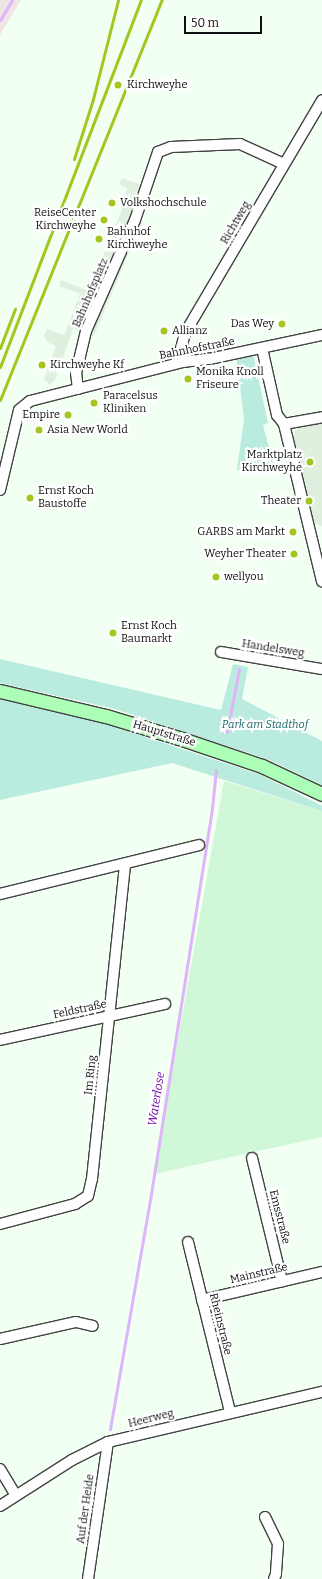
<!DOCTYPE html>
<html>
<head>
<meta charset="utf-8">
<style>
  body { margin:0 }
  #map { position:relative; width:322px; height:1579px; overflow:hidden; background:#f2fff3; font-family:Bitter,serif }
  div>[style] { position:absolute }
  [style*='--x'] { left:calc(var(--x)*1px); top:calc(var(--y)*1px); width:calc(var(--w)*1px); rotate:calc(var(--a)*1deg) }
  .industrial>* { inset:0; background:#eee5e4 }
  .farmland>* { inset:0; background:#d0f7d7 }
  .green>* { inset:0; background:#b9ecde }
  .plaza>* { inset:0; background:#e0f0df }
  .stream>* { height:3px; margin:-1.5px; padding:0 1.5px; transform-origin:1.5px; border-radius:1.5px; background:#dfb4f9 }
  .roads { filter:drop-shadow(1px 0 #424242) drop-shadow(-1px 0 #424242) drop-shadow(0 1px #424242) drop-shadow(0 -1px #424242) }
  .minor>* { height:10px; margin:-5px; padding:0 5px; transform-origin:5px; border-radius:5px; background:#fff }
  .secondary>* { height:13px; margin:-6.5px; padding:0 6.5px; transform-origin:6.5px; border-radius:6.5px; background:#adffb8 }
  .rail>* { height:3px; margin:-1.5px; padding:0 1.5px; transform-origin:1.5px; border-radius:1.5px; background:#a5c620 }
  .dots>* { width:11px; height:11px; translate:-50% -50%; box-sizing:border-box; border:2px solid #fff; border-radius:50% }
  span { translate:-50% -50%; white-space:nowrap; text-align:center; line-height:1.15; -webkit-text-stroke:4px #fff; paint-order:stroke }
  .poi-label { font-size:11px; color:#0f0f0f }
  .left { translate:0 -50%; text-align:left }
  .right { translate:-100% -50%; text-align:right }
  .street-label { font-size:11px; color:#0f0f0f }
  .park-label { font-size:11px; color:#1c676b; font-style:italic }
  .water-label { font-size:12px; color:#7912a8; font-style:italic }
  .scale { position:absolute; left:184px; top:16px; width:78px; height:18px; box-sizing:border-box; border:2px solid #0f0f0f; border-top:0; padding-left:5px; font-size:12px; line-height:14px; white-space:nowrap; color:#0f0f0f; -webkit-text-stroke:3px #fff; paint-order:stroke }
</style>
</head>
<body>
<div id="map">
  <div class="industrial">
    <i style="clip-path:polygon(0 0,21px 0,0 35px)"></i>
  </div>
  <div class="farmland">
    <i style="clip-path:polygon(224px 781px,322px 811px,322px 1137px,154px 1174px)"></i>
  </div>
  <div class="green">
    <i style="clip-path:polygon(253px 353px,268px 423px,263px 425px,274px 467px,257px 467px,257px 470px,237px 470px,244px 419px,236px 356px)"></i>
    <i style="clip-path:polygon(0 659px,221px 710px,233px 664px,248px 667px,242px 699px,322px 741px,322px 785px,267px 759px,115px 709px,0 683px)"></i>
    <i style="clip-path:polygon(0 699px,100px 722px,261px 775px,322px 806px,322px 811px,172px 763px,0 800px)"></i>
  </div>
  <div class="plaza">
    <i style="clip-path:polygon(122px 178px,147px 187px,138px 221px,142px 222px,94px 336px,73px 329px,55px 380px,50px 385px,44px 379px,56px 346px,47px 342px,44px 336px,47px 329px,64px 335px,80px 294px,59px 286px,61px 280px,86px 290px,90px 280px,93px 281px,127px 197px,124px 196px,127px 188px,119px 184px)"></i>
    <i style="clip-path:polygon(322px 421px,322px 526px,321px 526px,313px 522px,293px 437px,298px 427px)"></i>
  </div>
  <div class="stream">
    <i style="--x:0;--y:20;--w:23;--a:-59"></i>
    <i style="--x:227;--y:732;--w:64;--a:-79.2"></i>
    <i style="--x:110;--y:1429;--w:239;--a:-80.1"></i>
    <i style="--x:151;--y:1194;--w:391;--a:-81"></i>
    <i style="--x:212;--y:808;--w:38;--a:-84"></i>
  </div>
  <div class="roads">
    <div class="minor">
      <i style="--x:262;--y:348;--w:69;--a:77.4"></i>
      <i style="--x:277;--y:415;--w:11;--a:52"></i>
      <i style="--x:284;--y:424;--w:162;--a:76.4"></i>
      <i style="--x:183;--y:362;--w:13;--a:-99"></i>
      <i style="--x:181;--y:349;--w:16;--a:-76"></i>
      <i style="--x:185;--y:333;--w:270;--a:-59.5"></i>
      <i style="--x:78;--y:389;--w:16;--a:-97"></i>
      <i style="--x:76;--y:373;--w:43;--a:-76.6"></i>
      <i style="--x:86;--y:331;--w:121;--a:-66.2"></i>
      <i style="--x:135;--y:220;--w:72;--a:-71.3"></i>
      <i style="--x:158;--y:152;--w:14;--a:-21"></i>
      <i style="--x:171;--y:147;--w:69;--a:-2.5"></i>
      <i style="--x:240;--y:144;--w:48;--a:24.4"></i>
      <i style="--x:284;--y:424;--w:39;--a:-10"></i>
      <i style="--x:0;--y:490;--w:82;--a:-76.6"></i>
      <i style="--x:19;--y:410;--w:14;--a:-39"></i>
      <i style="--x:30;--y:401;--w:158;--a:-14.3"></i>
      <i style="--x:183;--y:362;--w:26;--a:-7"></i>
      <i style="--x:209;--y:359;--w:116;--a:-12"></i>
      <i style="--x:221;--y:652;--w:102;--a:9.6"></i>
      <i style="--x:0;--y:894;--w:205;--a:-13.8"></i>
      <i style="--x:0;--y:1040;--w:169;--a:-12.3"></i>
      <i style="--x:252;--y:1158;--w:127;--a:76.3"></i>
      <i style="--x:0;--y:1224;--w:78;--a:-14.9"></i>
      <i style="--x:75;--y:1204;--w:15;--a:-32"></i>
      <i style="--x:88;--y:1196;--w:17;--a:-77"></i>
      <i style="--x:92;--y:1179;--w:317;--a:-84"></i>
      <i style="--x:188;--y:1242;--w:175;--a:76.1"></i>
      <i style="--x:202;--y:1300;--w:123;--a:-13.1"></i>
      <i style="--x:0;--y:1339;--w:78;--a:-12.6"></i>
      <i style="--x:76;--y:1322;--w:17;--a:13"></i>
      <i style="--x:0;--y:1469;--w:31;--a:59"></i>
      <i style="--x:0;--y:1506;--w:85;--a:-32.6"></i>
      <i style="--x:72;--y:1460;--w:40;--a:-26.6"></i>
      <i style="--x:108;--y:1442;--w:220;--a:-13.2"></i>
      <i style="--x:265;--y:1517;--w:30;--a:64"></i>
      <i style="--x:278;--y:1544;--w:30;--a:94"></i>
      <i style="--x:276;--y:1574;--w:5;--a:112"></i>
      <i style="--x:88;--y:1579;--w:138;--a:-81.7"></i>
    </div>
    <div class="secondary">
      <i style="--x:0;--y:691;--w:109;--a:13.3"></i>
      <i style="--x:106;--y:716;--w:76;--a:16.8"></i>
      <i style="--x:179;--y:738;--w:88;--a:18.6"></i>
      <i style="--x:262;--y:766;--w:66;--a:25"></i>
    </div>
  </div>
  <div class="rail">
    <i style="--x:74;--y:159;--w:63;--a:-72.4"></i>
    <i style="--x:93;--y:99;--w:102;--a:-75.8"></i>
    <i style="--x:0;--y:348;--w:42;--a:-69"></i>
    <i style="--x:0;--y:367;--w:393;--a:-69"></i>
    <i style="--x:0;--y:400;--w:432;--a:-68"></i>
  </div>
  <div class="dots">
    <i style="left:118px;top:85px;background:#a5c620"></i>
    <i style="left:112px;top:203px;background:#a5c620"></i>
    <i style="left:104px;top:220px;background:#a5c620"></i>
    <i style="left:99px;top:239px;background:#a5c620"></i>
    <i style="left:282px;top:324px;background:#a5c620"></i>
    <i style="left:164px;top:331px;background:#a5c620"></i>
    <i style="left:42px;top:365px;background:#a5c620"></i>
    <i style="left:188px;top:379px;background:#a5c620"></i>
    <i style="left:94px;top:403px;background:#a5c620"></i>
    <i style="left:68px;top:415px;background:#a5c620"></i>
    <i style="left:39px;top:430px;background:#a5c620"></i>
    <i style="left:310px;top:462px;background:#a5c620"></i>
    <i style="left:30px;top:498px;background:#a5c620"></i>
    <i style="left:309px;top:501px;background:#a5c620"></i>
    <i style="left:293px;top:532px;background:#a5c620"></i>
    <i style="left:294px;top:554px;background:#a5c620"></i>
    <i style="left:216px;top:577px;background:#a5c620"></i>
    <i style="left:113px;top:633px;background:#a5c620"></i>
  </div>
  <div class="poi-label">
    <span class="left" style="left:127px;top:85px">Kirchweyhe</span>
    <span class="left" style="left:120px;top:203px">Volkshochschule</span>
    <span class="right" style="left:96px;top:220px">ReiseCenter<br>Kirchweyhe</span>
    <span class="left" style="left:107px;top:239px">Bahnhof<br>Kirchweyhe</span>
    <span class="right" style="left:274px;top:324px">Das Wey</span>
    <span class="left" style="left:172px;top:331px">Allianz</span>
    <span class="left" style="left:50px;top:365px">Kirchweyhe Kf</span>
    <span class="left" style="left:196px;top:379px">Monika Knoll<br>Friseure</span>
    <span class="left" style="left:103px;top:403px">Paracelsus<br>Kliniken</span>
    <span class="right" style="left:60px;top:415px">Empire</span>
    <span class="left" style="left:47px;top:430px">Asia New World</span>
    <span class="right" style="left:302px;top:462px">Marktplatz<br>Kirchweyhe</span>
    <span class="left" style="left:38px;top:498px">Ernst Koch<br>Baustoffe</span>
    <span class="right" style="left:301px;top:501px">Theater</span>
    <span class="right" style="left:285px;top:532px">GARBS am Markt</span>
    <span class="right" style="left:286px;top:554px">Weyher Theater</span>
    <span class="left" style="left:224px;top:577px">wellyou</span>
    <span class="left" style="left:121px;top:633px">Ernst Koch<br>Baumarkt</span>
  </div>
  <div class="street-label">
    <span style="left:236px;top:223px;rotate:-60deg">Richtweg</span>
    <span style="left:91px;top:293px;rotate:-67deg">Bahnhofsplatz</span>
    <span style="left:197px;top:349px;rotate:-11deg">Bahnhofstraße</span>
    <span style="left:273px;top:649px;rotate:9deg">Handelsweg</span>
    <span style="left:164px;top:734px;rotate:17deg">Hauptstraße</span>
    <span style="left:80px;top:1010px;rotate:-12deg">Feldstraße</span>
    <span style="left:91px;top:1075px;rotate:-84deg">Im Ring</span>
    <span style="left:279px;top:1217px;rotate:76deg">Emsstraße</span>
    <span style="left:259px;top:1274px;rotate:-13deg">Mainstraße</span>
    <span style="left:220px;top:1324px;rotate:76deg">Rheinstraße</span>
    <span style="left:151px;top:1419px;rotate:-14deg">Heerweg</span>
    <span style="left:86px;top:1509px;rotate:-82deg">Auf der Heide</span>
  </div>
  <div class="park-label">
    <span style="left:265px;top:725px">Park am Stadthof</span>
  </div>
  <div class="water-label">
    <span style="left:157px;top:1099px;rotate:-81deg">Waterlose</span>
  </div>
  <div class="scale">50 m</div>
</div>
</body>
</html>
